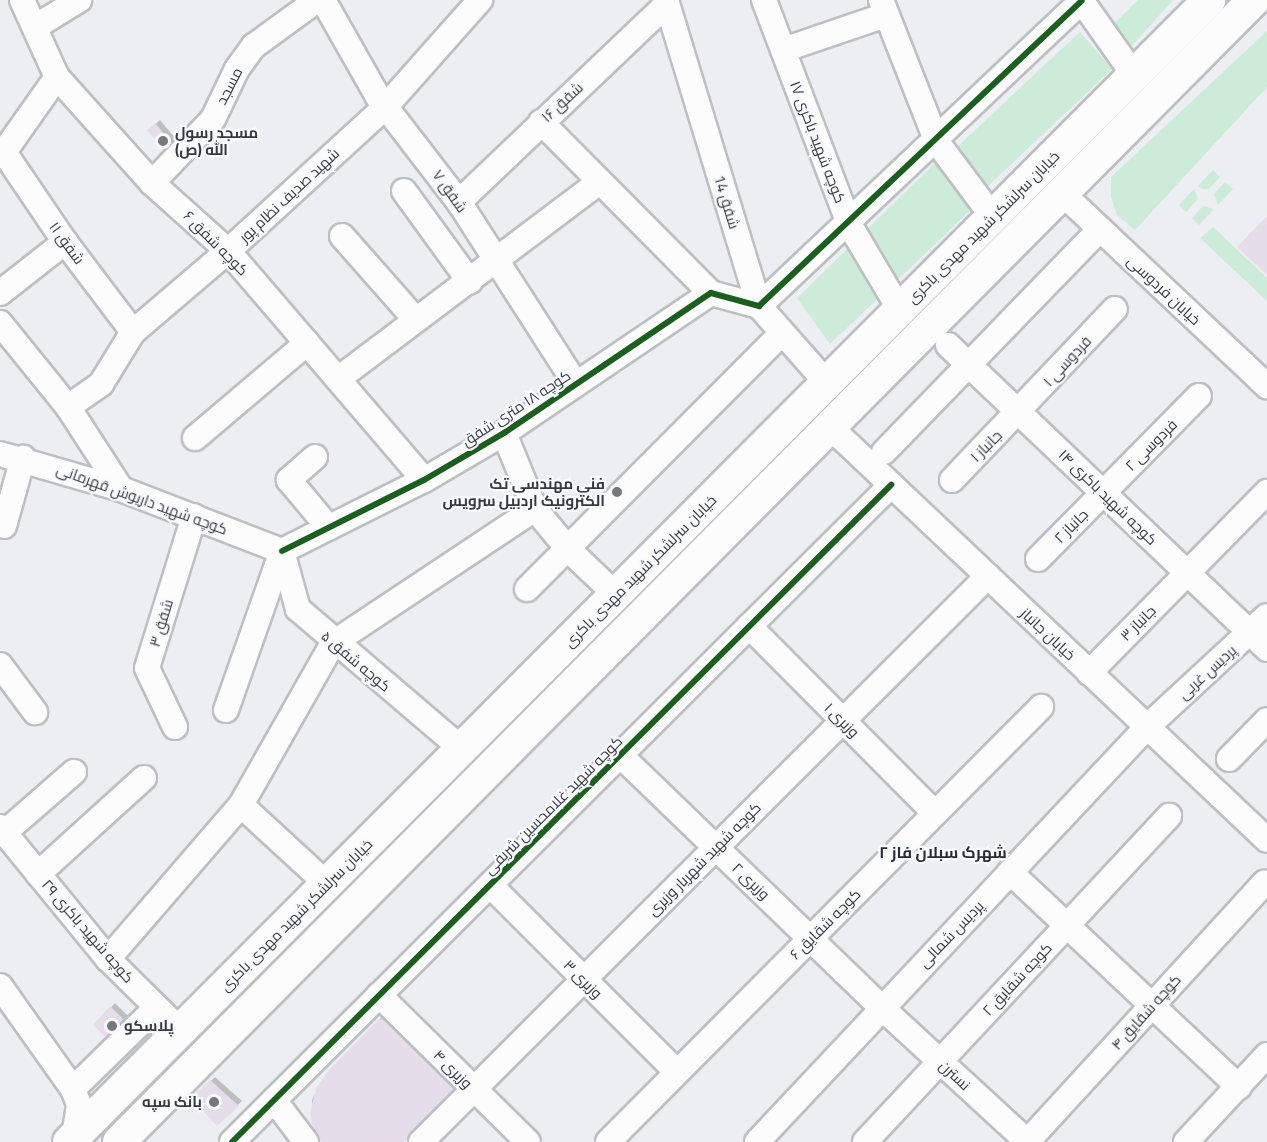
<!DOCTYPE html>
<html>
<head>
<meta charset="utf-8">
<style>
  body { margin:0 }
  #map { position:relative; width:1267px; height:1142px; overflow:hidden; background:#eceef1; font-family:Georgia,Cairo,serif }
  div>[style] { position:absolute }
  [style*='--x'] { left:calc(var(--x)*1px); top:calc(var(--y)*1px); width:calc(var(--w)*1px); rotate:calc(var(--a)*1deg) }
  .green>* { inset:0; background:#ccebd8 }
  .shadow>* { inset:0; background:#0003 }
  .building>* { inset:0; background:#e6ddea }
  .roads { filter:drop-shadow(2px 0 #bebfc2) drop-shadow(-2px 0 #bebfc2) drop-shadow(0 2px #bebfc2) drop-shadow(0 -2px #bebfc2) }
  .minor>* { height:24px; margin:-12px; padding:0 12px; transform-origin:12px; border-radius:12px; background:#fcfcfd }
  .major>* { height:32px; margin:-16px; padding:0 16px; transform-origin:16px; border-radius:16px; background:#fcfcfd }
  .cycleway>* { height:6px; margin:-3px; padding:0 3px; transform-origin:3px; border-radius:3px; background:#1b5e20 }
  .dots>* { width:16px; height:16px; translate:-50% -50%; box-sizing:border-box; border:3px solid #f8faff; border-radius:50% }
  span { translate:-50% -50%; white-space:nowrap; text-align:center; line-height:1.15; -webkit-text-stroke:4.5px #f8faff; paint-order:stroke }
  .street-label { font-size:15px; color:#37393c }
  .poi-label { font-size:15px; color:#37393c; font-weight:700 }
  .left { translate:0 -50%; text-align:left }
  .right { translate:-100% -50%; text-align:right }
  .neighbourhood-label { font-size:16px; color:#292c31; font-weight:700 }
</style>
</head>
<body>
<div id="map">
  <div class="green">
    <i style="clip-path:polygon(1138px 0,1173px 0,1131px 47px,1112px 26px)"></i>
    <i style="clip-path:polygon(1267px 31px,1267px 87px,1135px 230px,1117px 215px,1111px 197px,1111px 177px)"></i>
    <i style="clip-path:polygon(1080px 32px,1112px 69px,987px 187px,956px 148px)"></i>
    <i style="clip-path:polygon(936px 162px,975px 206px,830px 344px,797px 298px)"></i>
    <i style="clip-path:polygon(1213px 170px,1220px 177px,1209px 189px,1202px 189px,1198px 186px)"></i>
    <i style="clip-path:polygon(1225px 182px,1233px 189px,1218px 205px,1214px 194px)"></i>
    <i style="clip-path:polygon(1194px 189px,1198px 199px,1186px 212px,1179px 205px)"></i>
    <i style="clip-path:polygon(1203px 206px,1214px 209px,1199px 225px,1192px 218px)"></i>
    <i style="clip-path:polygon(1213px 227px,1267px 278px,1267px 301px,1200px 238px)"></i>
    <i style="clip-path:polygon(802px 428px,809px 433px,117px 1130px,111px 1128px,111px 1119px)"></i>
  </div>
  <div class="shadow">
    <i style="clip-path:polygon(160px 120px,182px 146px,171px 157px,153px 126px)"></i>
    <i style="clip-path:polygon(115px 1003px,134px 1022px,95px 1025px)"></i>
    <i style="clip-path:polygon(383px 1016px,456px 1083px,402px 1142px,323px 1142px,313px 1125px,312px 1100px,317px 1090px,329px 1072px)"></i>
    <i style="clip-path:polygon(215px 1077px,242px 1101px,217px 1124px,193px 1098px)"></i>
  </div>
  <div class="building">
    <i style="clip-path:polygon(155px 123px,179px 152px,171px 159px,147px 130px)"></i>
    <i style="clip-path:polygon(1267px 216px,1267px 275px,1237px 247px)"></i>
    <i style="clip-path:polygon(110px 1006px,131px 1027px,112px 1044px,93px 1025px)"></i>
    <i style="clip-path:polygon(385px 1019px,453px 1088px,451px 1095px,404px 1142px,321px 1142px,314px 1134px,310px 1113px,316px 1089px,328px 1071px,378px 1020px)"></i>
    <i style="clip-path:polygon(210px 1080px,239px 1106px,217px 1126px,191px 1098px)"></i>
  </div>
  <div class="roads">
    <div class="minor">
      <i style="--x:22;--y:0;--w:85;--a:65.6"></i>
      <i style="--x:57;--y:77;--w:142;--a:48.1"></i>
      <i style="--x:152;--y:183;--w:102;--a:41.8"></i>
      <i style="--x:228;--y:251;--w:301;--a:49.4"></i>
      <i style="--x:323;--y:0;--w:112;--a:60.4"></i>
      <i style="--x:378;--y:97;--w:133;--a:52.4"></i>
      <i style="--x:459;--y:202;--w:215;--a:57.3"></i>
      <i style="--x:666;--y:0;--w:320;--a:73.1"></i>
      <i style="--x:759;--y:306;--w:103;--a:48.6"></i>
      <i style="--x:764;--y:0;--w:240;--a:69.2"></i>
      <i style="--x:849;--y:224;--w:100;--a:59.3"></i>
      <i style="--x:881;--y:0;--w:153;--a:68.5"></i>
      <i style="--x:937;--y:142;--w:94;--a:53.3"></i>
      <i style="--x:1081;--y:0;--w:92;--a:54.8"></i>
      <i style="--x:35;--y:27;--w:52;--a:-31.5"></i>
      <i style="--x:783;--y:50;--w:109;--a:-18.8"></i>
      <i style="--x:541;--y:122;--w:241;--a:45.2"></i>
      <i style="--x:0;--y:152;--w:4;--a:0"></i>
      <i style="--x:4;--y:152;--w:92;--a:-54.8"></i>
      <i style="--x:4;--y:152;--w:109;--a:55.9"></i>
      <i style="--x:65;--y:242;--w:113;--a:52.9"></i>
      <i style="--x:152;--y:183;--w:88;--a:-46.4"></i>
      <i style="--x:213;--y:119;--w:55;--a:-64.4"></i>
      <i style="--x:237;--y:69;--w:29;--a:-54"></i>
      <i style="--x:254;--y:46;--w:78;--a:-36.1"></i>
      <i style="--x:404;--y:191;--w:112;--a:54"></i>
      <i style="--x:1062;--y:193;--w:282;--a:43.3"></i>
      <i style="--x:459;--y:202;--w:287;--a:-43.6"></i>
      <i style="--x:342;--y:236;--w:112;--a:48.6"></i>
      <i style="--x:0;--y:293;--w:83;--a:-38.1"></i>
      <i style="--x:0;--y:323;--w:108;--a:51"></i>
      <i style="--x:68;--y:407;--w:98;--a:57.1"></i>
      <i style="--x:948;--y:345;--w:441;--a:43.6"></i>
      <i style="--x:338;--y:379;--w:327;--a:-37"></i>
      <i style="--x:68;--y:407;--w:40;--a:-34.9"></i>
      <i style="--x:101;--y:384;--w:61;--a:-58.4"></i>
      <i style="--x:133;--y:332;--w:125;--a:-40.5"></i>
      <i style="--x:228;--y:251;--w:214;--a:-42.5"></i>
      <i style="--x:386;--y:106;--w:142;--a:-48.4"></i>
      <i style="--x:830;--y:427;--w:601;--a:43.38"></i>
      <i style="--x:504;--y:433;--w:82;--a:67.8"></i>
      <i style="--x:535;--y:509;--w:52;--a:50.5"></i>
      <i style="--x:568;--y:549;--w:66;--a:43.8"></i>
      <i style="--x:195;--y:438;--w:147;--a:-40.3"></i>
      <i style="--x:884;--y:452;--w:310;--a:-45.9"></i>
      <i style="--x:0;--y:454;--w:126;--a:16.1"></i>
      <i style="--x:121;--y:489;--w:173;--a:21.1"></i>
      <i style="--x:315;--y:457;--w:35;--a:139"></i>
      <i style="--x:289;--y:480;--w:62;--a:50.2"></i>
      <i style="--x:952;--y:480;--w:236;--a:-46.4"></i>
      <i style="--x:4;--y:526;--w:71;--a:-74.4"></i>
      <i style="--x:282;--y:551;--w:159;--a:-26.6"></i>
      <i style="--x:424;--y:480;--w:93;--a:-30.4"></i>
      <i style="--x:504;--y:433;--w:250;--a:-34.1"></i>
      <i style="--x:711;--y:293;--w:50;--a:15.2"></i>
      <i style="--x:759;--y:306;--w:444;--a:-43.4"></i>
      <i style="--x:282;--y:551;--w:60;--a:74.6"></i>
      <i style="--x:298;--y:609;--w:216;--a:40.5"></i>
      <i style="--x:1038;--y:559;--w:229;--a:-45.4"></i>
      <i style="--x:527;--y:589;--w:361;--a:-45.1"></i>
      <i style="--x:749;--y:626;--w:264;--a:45.2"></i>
      <i style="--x:0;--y:665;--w:59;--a:53.3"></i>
      <i style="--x:1089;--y:673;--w:254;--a:-45.5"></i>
      <i style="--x:226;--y:710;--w:169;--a:-70.6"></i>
      <i style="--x:175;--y:727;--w:65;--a:-115.4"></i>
      <i style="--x:147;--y:668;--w:159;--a:-72.8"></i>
      <i style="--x:620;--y:755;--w:363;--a:44"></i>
      <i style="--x:881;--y:1007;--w:200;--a:42.6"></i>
      <i style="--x:1229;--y:759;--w:54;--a:-45.7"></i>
      <i style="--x:241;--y:805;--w:117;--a:42.6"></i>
      <i style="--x:0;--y:827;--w:171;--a:50.7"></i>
      <i style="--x:108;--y:959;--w:103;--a:44.6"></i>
      <i style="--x:4;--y:833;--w:93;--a:-41.1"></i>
      <i style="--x:1010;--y:872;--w:314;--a:43.2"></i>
      <i style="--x:38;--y:874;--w:143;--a:-42.2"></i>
      <i style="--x:490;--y:885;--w:264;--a:45"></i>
      <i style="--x:108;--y:959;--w:203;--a:-49.2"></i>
      <i style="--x:241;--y:805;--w:186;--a:-60.4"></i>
      <i style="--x:333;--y:643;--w:242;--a:-33.6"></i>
      <i style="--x:0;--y:986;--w:126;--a:54.7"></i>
      <i style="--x:73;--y:1089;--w:17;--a:69"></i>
      <i style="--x:79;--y:1105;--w:32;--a:99"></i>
      <i style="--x:379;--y:995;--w:209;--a:44.6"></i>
      <i style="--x:73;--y:1089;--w:117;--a:-44.3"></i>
      <i style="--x:274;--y:1100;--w:53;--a:52.7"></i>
      <i style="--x:232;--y:1142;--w:931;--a:-44.91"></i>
      <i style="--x:421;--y:1142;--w:801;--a:-44.95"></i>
      <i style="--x:608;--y:1142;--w:614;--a:-45.13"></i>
      <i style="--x:757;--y:1142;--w:569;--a:-46.78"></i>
      <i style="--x:1147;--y:727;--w:163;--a:-42.8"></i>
      <i style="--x:865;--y:1142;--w:446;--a:-47"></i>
      <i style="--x:1027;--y:1142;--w:352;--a:-47.5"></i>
      <i style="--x:1186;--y:1142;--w:119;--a:-47"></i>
    </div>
    <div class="major">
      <i style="--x:69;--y:1142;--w:1614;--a:-45.05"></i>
      <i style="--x:119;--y:1142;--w:1610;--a:-45.18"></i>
    </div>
  </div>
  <div class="cycleway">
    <i style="--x:282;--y:551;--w:159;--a:-26.6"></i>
    <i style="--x:424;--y:480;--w:93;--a:-30.4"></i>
    <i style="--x:504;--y:433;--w:250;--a:-34.1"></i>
    <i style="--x:711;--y:293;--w:50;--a:15.2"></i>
    <i style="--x:759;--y:306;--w:444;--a:-43.4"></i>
    <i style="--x:232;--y:1142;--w:931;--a:-44.91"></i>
  </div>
  <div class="dots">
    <i style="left:163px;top:141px;background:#76787b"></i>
    <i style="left:617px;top:492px;background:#76787b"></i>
    <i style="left:112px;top:1026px;background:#76787b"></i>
    <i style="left:214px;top:1102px;background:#76787b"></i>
  </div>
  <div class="street-label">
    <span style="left:229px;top:86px;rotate:-63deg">مسجد</span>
    <span style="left:562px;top:102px;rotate:-43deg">شفق ۱۶</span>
    <span style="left:818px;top:142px;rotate:69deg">کوچه شهید باکری ۱۷</span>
    <span style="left:450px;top:191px;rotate:55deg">شفق ۷</span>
    <span style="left:289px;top:195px;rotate:-43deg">شهید صدیف نظام پور</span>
    <span style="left:727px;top:202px;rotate:73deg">شفق 14</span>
    <span style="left:983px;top:227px;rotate:-45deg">خیابان سرلشکر شهید مهدی باکری</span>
    <span style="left:67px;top:243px;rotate:54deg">شفق ۱۱</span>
    <span style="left:216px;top:243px;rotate:45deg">کوچه شفق ۶</span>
    <span style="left:1164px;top:290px;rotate:43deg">خیابان فردوسی</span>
    <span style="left:1067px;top:361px;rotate:-47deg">فردوسی ۱</span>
    <span style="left:516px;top:408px;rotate:-33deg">کوچه ۱۸ متری شفق</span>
    <span style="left:1151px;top:445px;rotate:-45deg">فردوسی ۲</span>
    <span style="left:986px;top:446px;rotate:-45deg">جانباز ۱</span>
    <span style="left:1108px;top:497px;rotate:44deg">کوچه شهید باکری ۱۴</span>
    <span style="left:142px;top:499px;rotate:20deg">کوچه شهید داریوش قهرمانی</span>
    <span style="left:1071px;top:526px;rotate:-45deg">جانباز ۲</span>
    <span style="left:640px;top:571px;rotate:-45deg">خیابان سرلشکر شهید مهدی باکری</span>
    <span style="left:161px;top:623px;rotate:-73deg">شفق ۳</span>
    <span style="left:1138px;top:623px;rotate:-45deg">جانباز ۳</span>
    <span style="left:1048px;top:634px;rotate:43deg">خیابان جانباز</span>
    <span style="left:356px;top:661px;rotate:40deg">کوچه شفق ۵</span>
    <span style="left:1207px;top:672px;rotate:-42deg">پردیس غربی</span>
    <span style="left:842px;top:720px;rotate:45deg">وزیری ۱</span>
    <span style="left:553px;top:805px;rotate:-45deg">کوچه شهید غلامحسین شریفی</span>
    <span style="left:704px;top:859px;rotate:-45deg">کوچه شهید شهریار وزیری</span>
    <span style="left:751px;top:881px;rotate:44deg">وزیری ۲</span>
    <span style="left:296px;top:915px;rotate:-45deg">خیابان سرلشکر شهید مهدی باکری</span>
    <span style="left:825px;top:924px;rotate:-45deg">کوچه شقایق ۶</span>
    <span style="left:88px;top:931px;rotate:49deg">کوچه شهید باکری ۲۹</span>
    <span style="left:951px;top:934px;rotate:-46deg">پردیس شمالی</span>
    <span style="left:583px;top:979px;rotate:45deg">وزیری ۳</span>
    <span style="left:1017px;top:979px;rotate:-47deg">کوچه شقایق ۲</span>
    <span style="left:1146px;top:1012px;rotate:-48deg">کوچه شقایق ۴</span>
    <span style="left:453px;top:1069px;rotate:45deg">وزیری ۴</span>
    <span style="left:955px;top:1075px;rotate:43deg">نسترن</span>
  </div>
  <div class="poi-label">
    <span class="left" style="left:175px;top:141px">مسجد رسول<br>الله (ص)</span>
    <span class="right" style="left:605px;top:492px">فنی مهندسی تک<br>الکترونیک اردبیل سرویس</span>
    <span class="left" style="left:124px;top:1026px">پلاسکو</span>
    <span class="right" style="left:202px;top:1102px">بانک سپه</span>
  </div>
  <div class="neighbourhood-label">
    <span style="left:943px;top:852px">شهرک سبلان فاز ۲</span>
  </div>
</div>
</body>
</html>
